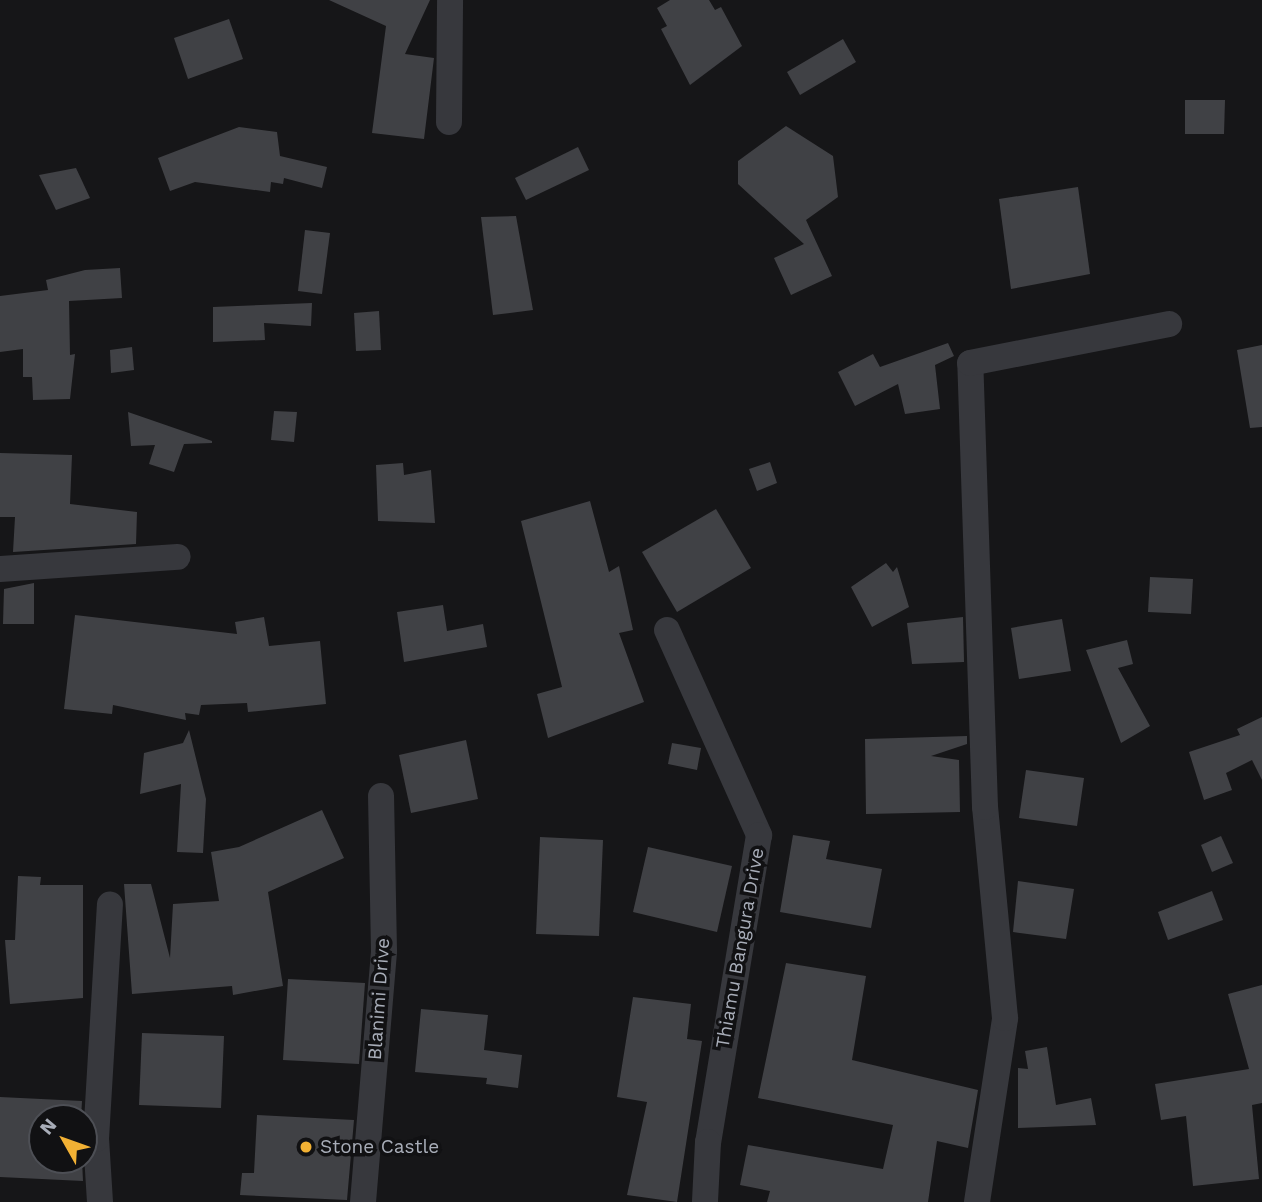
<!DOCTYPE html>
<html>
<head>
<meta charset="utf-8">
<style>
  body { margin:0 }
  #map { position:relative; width:1262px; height:1202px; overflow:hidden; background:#161618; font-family:"Work Sans",sans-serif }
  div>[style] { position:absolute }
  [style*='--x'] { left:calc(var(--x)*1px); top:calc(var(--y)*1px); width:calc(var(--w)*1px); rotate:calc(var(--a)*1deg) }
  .building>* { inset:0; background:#404145 }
  .minor>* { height:26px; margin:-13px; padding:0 13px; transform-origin:13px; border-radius:13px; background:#37383d }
  .dots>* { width:19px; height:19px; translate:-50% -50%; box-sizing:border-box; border:4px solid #111113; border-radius:50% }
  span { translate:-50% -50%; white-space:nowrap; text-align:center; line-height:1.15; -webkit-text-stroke:7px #111113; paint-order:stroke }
  .street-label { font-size:19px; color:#a8adb8 }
  .poi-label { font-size:19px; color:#a8adb8 }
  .left { translate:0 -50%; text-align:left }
  .north { position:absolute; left:28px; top:1104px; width:70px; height:70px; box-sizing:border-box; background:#111113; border:2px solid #4d4f55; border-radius:50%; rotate:310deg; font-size:19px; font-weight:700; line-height:28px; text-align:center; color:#a8adb8 }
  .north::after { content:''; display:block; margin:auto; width:24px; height:32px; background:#f2b134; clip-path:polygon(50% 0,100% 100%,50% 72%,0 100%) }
</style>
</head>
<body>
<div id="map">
  <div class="building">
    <i style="clip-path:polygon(329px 0,430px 0,405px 54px,434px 58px,424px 139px,372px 133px,386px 26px)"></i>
    <i style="clip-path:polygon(670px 0,709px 0,715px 10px,721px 7px,742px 46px,690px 85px,661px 29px,667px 26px,657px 8px)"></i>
    <i style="clip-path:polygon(229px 19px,243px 59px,188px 79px,174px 38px)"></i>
    <i style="clip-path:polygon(843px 39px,856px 62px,800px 95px,787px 72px)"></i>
    <i style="clip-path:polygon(1185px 100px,1225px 100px,1224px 134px,1185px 134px)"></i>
    <i style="clip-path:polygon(786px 126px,833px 156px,838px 197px,806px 220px,832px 276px,791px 295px,774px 258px,804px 244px,738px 184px,738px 161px)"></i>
    <i style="clip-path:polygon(239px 127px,277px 132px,280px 156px,327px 167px,322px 188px,284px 178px,283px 184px,271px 182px,270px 192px,195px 182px,170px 191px,158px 158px)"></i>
    <i style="clip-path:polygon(578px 147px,589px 170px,526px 200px,515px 178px)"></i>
    <i style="clip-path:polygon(76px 168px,90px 198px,56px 210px,39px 175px)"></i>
    <i style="clip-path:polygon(1078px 187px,1090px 274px,1011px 289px,999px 199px)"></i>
    <i style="clip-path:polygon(516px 216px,533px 310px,493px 315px,481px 217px)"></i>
    <i style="clip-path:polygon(305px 230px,330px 233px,322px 294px,298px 291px)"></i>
    <i style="clip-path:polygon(120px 268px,122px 298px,69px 301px,70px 355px,75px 354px,70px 399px,33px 400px,32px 377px,23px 377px,23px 349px,0 352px,0 296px,48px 290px,46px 280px,85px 270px)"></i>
    <i style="clip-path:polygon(312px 303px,311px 326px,264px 323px,265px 340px,213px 342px,213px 307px)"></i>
    <i style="clip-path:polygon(379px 311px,381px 350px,356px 351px,354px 313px)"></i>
    <i style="clip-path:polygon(948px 343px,954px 356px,935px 365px,940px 409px,905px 414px,898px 384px,855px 406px,838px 372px,873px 354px,880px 367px)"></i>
    <i style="clip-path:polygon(1262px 345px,1262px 427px,1250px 428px,1237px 350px)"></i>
    <i style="clip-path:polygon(132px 347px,134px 370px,111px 373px,110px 350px)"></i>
    <i style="clip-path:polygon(274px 411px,297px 412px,294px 442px,271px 440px)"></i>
    <i style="clip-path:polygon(128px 412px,212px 441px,212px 443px,184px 444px,174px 472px,149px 464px,155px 445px,131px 446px)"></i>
    <i style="clip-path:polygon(0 453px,72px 455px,70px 504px,137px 512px,136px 544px,13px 552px,15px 517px,0 517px)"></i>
    <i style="clip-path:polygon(770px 462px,777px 483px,757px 491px,749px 469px)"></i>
    <i style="clip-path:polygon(403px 463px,404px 475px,431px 470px,435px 523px,378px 521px,376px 465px)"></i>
    <i style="clip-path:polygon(590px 501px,609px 572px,619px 566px,633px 630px,619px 633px,644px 702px,548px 738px,537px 694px,562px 687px,521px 521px)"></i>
    <i style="clip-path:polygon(716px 509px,751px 568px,677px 612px,642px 552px)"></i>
    <i style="clip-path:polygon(886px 563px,893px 572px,897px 567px,909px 607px,872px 627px,851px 587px)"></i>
    <i style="clip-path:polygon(1150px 577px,1193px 579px,1191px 614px,1148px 612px)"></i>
    <i style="clip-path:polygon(34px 583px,34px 624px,3px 624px,4px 589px)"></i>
    <i style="clip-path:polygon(443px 605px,447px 631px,483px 624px,487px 647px,404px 662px,397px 612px)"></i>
    <i style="clip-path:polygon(75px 615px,237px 634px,235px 622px,264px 617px,269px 646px,320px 641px,326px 704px,248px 712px,247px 703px,201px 705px,199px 715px,185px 713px,186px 720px,113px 705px,112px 714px,64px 709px)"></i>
    <i style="clip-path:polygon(963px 617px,964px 662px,912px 664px,907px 623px)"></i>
    <i style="clip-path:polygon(1062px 619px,1071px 671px,1019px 679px,1011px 628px)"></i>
    <i style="clip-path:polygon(1127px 640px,1133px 664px,1118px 668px,1150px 726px,1121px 743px,1086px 650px)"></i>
    <i style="clip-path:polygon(1262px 717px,1262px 780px,1252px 760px,1226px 773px,1232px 790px,1204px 800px,1189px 752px,1240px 735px,1237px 729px)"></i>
    <i style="clip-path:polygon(189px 730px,206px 799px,203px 853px,177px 852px,181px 784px,140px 794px,144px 753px,183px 743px)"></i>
    <i style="clip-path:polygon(967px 736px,967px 744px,931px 756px,959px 760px,960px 812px,866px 814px,865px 739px)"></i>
    <i style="clip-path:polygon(466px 740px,478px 799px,411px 813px,399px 755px)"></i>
    <i style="clip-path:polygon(672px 743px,701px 748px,697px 770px,668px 764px)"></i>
    <i style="clip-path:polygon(1026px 770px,1084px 778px,1077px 826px,1019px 818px)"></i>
    <i style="clip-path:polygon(322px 810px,344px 858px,268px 892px,283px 986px,233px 995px,232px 986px,132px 994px,124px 884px,151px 884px,170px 958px,173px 904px,219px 901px,211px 852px,239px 847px)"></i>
    <i style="clip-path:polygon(793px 835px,830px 841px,826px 859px,882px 869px,871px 928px,780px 912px)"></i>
    <i style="clip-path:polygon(1221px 836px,1233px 863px,1212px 872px,1201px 845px)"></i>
    <i style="clip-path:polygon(540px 837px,603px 840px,599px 936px,536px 934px)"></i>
    <i style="clip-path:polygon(648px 847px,732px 866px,717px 932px,633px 912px)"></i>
    <i style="clip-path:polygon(18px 876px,41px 877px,40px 885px,83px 885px,83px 998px,10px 1004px,5px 940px,15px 940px)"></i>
    <i style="clip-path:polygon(1018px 881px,1074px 889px,1066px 939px,1013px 932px)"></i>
    <i style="clip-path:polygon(1212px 891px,1223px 920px,1168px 940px,1158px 912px)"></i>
    <i style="clip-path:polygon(786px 963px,866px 976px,852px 1060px,978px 1090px,968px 1148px,937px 1141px,928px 1202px,767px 1202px,770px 1191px,740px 1185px,748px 1145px,883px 1169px,893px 1125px,758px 1098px)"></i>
    <i style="clip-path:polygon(288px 979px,365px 983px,359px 1064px,283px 1060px)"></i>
    <i style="clip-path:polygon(1262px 985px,1262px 1103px,1252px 1105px,1259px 1179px,1193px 1186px,1186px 1116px,1161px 1120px,1155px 1084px,1249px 1069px,1228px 994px)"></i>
    <i style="clip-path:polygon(633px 997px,691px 1004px,687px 1039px,702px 1041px,677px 1202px,627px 1195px,647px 1102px,617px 1097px)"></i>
    <i style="clip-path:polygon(421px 1009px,488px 1015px,484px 1050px,522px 1055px,518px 1088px,486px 1084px,487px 1078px,415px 1072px)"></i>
    <i style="clip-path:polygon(142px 1033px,224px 1036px,221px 1108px,139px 1105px)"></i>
    <i style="clip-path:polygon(1047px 1047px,1056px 1105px,1091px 1098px,1096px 1125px,1018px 1128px,1018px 1068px,1028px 1069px,1025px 1051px)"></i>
    <i style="clip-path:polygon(0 1097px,82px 1101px,81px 1118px,42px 1118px,42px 1160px,82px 1160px,83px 1181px,0 1177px)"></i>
    <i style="clip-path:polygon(257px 1115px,354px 1120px,347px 1200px,240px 1195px,242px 1173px,254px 1173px)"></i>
  </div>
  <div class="minor">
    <i style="--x:449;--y:122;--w:122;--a:-89.5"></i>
    <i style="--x:0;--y:569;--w:178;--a:-3.9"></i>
    <i style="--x:667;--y:630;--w:225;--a:65.8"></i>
    <i style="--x:759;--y:835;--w:311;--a:99.4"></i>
    <i style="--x:708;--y:1142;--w:60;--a:92.9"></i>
    <i style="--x:100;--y:1202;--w:63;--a:-93.6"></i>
    <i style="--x:96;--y:1139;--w:235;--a:-86.6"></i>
    <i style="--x:363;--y:1202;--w:252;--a:-85.2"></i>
    <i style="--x:384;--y:951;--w:155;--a:-91.1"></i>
    <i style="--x:977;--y:1202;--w:186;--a:-81.3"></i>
    <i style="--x:1005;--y:1018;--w:212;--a:-95.4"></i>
    <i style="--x:985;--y:807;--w:444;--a:-91.9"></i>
    <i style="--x:970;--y:363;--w:203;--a:-11.1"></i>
  </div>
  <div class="dots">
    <i style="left:306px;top:1147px;background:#f2b134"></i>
  </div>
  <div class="street-label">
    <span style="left:740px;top:948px;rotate:-80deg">Thiamu Bangura Drive</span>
    <span style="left:379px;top:999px;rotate:-86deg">Blanimi Drive</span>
  </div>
  <div class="poi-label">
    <span class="left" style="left:320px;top:1147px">Stone Castle</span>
  </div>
  <div class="north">N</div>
</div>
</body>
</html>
